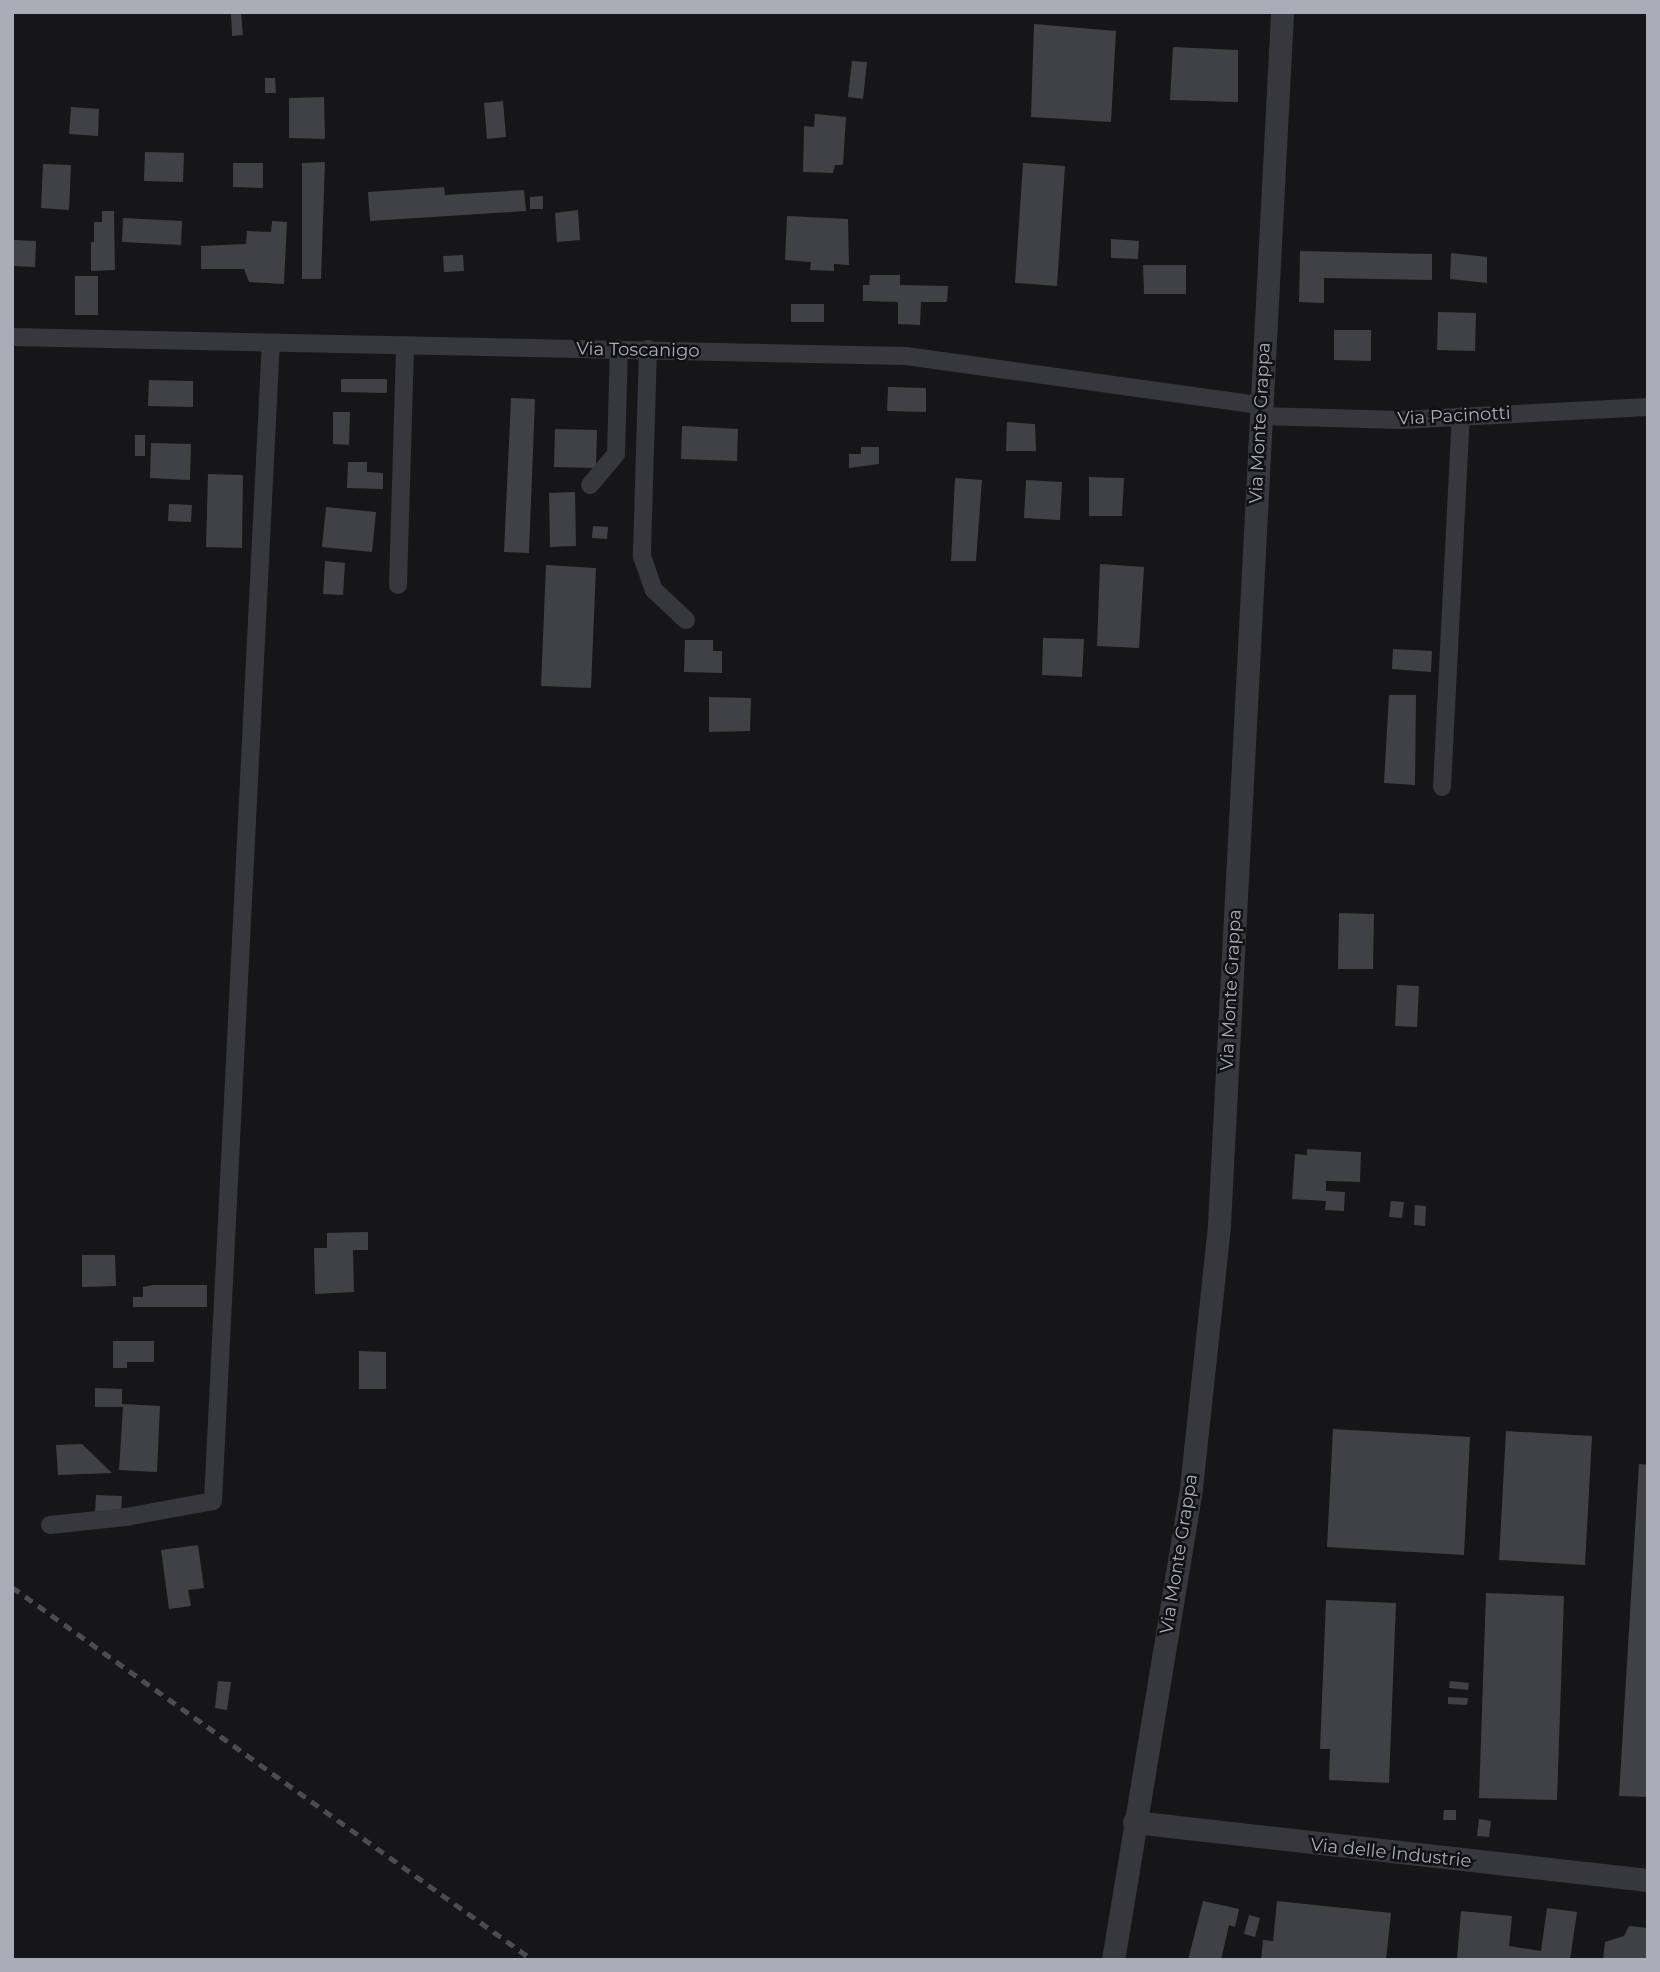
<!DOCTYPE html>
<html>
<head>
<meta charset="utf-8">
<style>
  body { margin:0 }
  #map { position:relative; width:1660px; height:1972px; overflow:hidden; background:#161618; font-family:Montserrat,sans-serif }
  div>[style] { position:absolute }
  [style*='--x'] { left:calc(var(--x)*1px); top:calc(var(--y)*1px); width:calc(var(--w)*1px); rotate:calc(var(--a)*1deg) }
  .building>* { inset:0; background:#404145 }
  .minor>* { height:18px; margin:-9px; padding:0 9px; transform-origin:9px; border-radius:9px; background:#37383d }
  .tertiary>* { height:23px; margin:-11.5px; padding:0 11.5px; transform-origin:11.5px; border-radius:11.5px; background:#37383d }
  .rail>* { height:5px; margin-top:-2.5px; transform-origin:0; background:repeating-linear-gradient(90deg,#4a4c52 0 9px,transparent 0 16px) }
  span { translate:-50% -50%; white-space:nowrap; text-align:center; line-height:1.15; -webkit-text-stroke:5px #111113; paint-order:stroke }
  .street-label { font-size:18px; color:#a8adb8 }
  .frame { position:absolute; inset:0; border:14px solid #a8adb8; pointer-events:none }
</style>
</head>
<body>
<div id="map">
  <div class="building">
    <i style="clip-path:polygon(241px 12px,243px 35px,232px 36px,231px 13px)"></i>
    <i style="clip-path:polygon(1034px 24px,1116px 31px,1111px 122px,1031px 117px)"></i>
    <i style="clip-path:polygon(1173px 47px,1238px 50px,1238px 102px,1170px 100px)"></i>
    <i style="clip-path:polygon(852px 61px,867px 62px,863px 99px,848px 97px)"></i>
    <i style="clip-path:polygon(265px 78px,275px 78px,276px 93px,265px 93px)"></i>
    <i style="clip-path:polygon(324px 97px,325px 139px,289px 138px,289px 98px)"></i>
    <i style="clip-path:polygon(503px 101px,506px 137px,487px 139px,484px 103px)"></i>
    <i style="clip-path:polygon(71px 107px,99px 109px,98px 136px,69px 134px)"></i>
    <i style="clip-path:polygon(815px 114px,846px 117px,843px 165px,835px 165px,833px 173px,803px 172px,804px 126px,814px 127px)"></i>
    <i style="clip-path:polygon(145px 152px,184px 153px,183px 182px,144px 181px)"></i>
    <i style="clip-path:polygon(325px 162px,321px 279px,302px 279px,302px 163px)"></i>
    <i style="clip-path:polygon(233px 163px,263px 163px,263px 188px,233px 187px)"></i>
    <i style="clip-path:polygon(1023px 163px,1065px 166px,1057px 286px,1015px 283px)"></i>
    <i style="clip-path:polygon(43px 164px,71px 165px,69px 210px,41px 208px)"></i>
    <i style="clip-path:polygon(444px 187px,445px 195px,524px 190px,526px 211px,370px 221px,368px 192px)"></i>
    <i style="clip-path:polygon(543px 196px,543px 209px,530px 209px,530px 197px)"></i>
    <i style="clip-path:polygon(578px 210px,580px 240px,557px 242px,555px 213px)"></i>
    <i style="clip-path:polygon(102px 211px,114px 211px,115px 270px,91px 271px,91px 242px,94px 242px,94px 222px,102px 222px)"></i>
    <i style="clip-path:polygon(787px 216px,848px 219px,849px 265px,834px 264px,834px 271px,810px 270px,811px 262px,785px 260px)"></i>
    <i style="clip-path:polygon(123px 218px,182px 221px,181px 245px,122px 242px)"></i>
    <i style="clip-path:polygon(272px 221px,287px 222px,284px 284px,249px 282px,244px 269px,201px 269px,201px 246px,246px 244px,247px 231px,271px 232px)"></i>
    <i style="clip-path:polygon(1111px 239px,1139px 241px,1138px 259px,1111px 258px)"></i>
    <i style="clip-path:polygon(12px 240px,36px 241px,35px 267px,12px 266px)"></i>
    <i style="clip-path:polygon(1300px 251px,1432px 254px,1432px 280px,1324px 278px,1324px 303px,1299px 302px)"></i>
    <i style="clip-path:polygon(1451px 253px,1487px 257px,1487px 283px,1450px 279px)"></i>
    <i style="clip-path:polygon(463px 255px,464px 271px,444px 272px,443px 256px)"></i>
    <i style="clip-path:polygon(1143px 265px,1186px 265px,1186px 294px,1144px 294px)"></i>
    <i style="clip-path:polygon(870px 275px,900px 275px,900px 285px,948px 286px,947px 302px,921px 302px,920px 325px,898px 324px,898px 302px,863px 301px,863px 285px,869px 285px)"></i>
    <i style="clip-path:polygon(75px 276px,98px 276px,98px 315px,75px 315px)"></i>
    <i style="clip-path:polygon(791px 304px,824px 304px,824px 322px,791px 322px)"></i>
    <i style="clip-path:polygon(1438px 312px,1476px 313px,1475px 351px,1437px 350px)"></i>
    <i style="clip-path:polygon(1334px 330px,1371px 330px,1371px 361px,1334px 360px)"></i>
    <i style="clip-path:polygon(341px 379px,387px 379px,387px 393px,341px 392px)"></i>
    <i style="clip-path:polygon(149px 380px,193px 381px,193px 407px,148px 406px)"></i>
    <i style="clip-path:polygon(888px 387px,926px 388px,926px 412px,887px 411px)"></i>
    <i style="clip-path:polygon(511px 398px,535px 399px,529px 553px,504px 552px)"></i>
    <i style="clip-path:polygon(333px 412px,350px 412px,349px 445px,333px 444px)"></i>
    <i style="clip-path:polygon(1007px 422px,1035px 424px,1036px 451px,1006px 451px)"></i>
    <i style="clip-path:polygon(682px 426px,738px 429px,737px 461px,681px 459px)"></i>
    <i style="clip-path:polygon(555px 429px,597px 430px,596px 468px,554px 467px)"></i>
    <i style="clip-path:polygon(135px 435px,145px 435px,145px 456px,135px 456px)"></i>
    <i style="clip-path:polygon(151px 443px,191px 444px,190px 480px,150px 478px)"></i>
    <i style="clip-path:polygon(861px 447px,879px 447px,879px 464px,849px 468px,849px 454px,861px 454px)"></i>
    <i style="clip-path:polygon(348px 462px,367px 462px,367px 472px,383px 473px,383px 489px,347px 488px)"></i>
    <i style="clip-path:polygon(208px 474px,243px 475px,242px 548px,206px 547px)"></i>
    <i style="clip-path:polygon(1089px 477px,1124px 478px,1122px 516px,1089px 516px)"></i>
    <i style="clip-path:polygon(955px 478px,982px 480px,976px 561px,951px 561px)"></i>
    <i style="clip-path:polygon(1026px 480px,1062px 482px,1060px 520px,1024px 518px)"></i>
    <i style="clip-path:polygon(575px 492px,576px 546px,550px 547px,549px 493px)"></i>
    <i style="clip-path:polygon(169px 504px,192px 505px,191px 522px,168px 521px)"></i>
    <i style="clip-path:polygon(326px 507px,376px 512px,372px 552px,322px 547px)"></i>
    <i style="clip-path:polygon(593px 526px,608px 527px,607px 539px,592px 538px)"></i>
    <i style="clip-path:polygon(325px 561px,345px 563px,343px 595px,323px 594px)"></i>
    <i style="clip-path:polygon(1100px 564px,1144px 567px,1139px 648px,1097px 646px)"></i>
    <i style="clip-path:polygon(546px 565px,596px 568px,591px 688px,541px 686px)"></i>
    <i style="clip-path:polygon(1043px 638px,1084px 639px,1082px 677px,1042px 675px)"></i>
    <i style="clip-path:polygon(685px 640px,713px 640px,713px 651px,722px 651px,722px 673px,684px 672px)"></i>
    <i style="clip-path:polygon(1393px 649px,1432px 651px,1431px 672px,1392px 669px)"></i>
    <i style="clip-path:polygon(1389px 695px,1416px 695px,1415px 785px,1384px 783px)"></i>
    <i style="clip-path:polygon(709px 697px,751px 698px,750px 731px,709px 732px)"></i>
    <i style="clip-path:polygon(1339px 913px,1374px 914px,1373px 969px,1338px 969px)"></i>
    <i style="clip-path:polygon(1397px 985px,1419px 986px,1417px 1027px,1395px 1026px)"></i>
    <i style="clip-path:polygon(1307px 1149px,1361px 1152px,1360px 1182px,1326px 1181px,1326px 1191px,1345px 1192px,1344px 1211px,1325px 1210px,1326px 1201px,1292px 1199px,1295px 1154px,1307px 1155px)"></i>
    <i style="clip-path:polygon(1391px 1201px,1404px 1202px,1402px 1218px,1389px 1217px)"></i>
    <i style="clip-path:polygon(1415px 1205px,1426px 1206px,1425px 1226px,1414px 1225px)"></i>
    <i style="clip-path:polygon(368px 1232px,368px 1250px,353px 1250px,354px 1292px,315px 1294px,314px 1248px,327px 1248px,327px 1233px)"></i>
    <i style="clip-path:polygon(82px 1255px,115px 1255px,116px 1286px,82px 1287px)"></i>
    <i style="clip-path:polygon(153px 1285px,207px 1285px,207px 1307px,133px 1307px,133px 1297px,143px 1297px,143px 1287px)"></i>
    <i style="clip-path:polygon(113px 1341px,154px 1341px,154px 1362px,127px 1362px,127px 1368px,113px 1368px)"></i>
    <i style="clip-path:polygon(359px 1351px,386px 1352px,386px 1389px,359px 1389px)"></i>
    <i style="clip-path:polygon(95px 1388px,122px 1389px,122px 1404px,160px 1406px,157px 1472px,119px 1470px,123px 1407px,95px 1407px)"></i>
    <i style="clip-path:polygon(1333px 1429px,1470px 1437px,1464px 1555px,1327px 1547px)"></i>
    <i style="clip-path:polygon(1506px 1431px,1592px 1436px,1585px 1565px,1499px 1560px)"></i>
    <i style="clip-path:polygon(82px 1444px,112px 1473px,58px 1475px,56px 1445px)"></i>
    <i style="clip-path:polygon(1639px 1464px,1648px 1465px,1648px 1797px,1619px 1796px)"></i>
    <i style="clip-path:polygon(96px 1495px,122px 1496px,121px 1513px,95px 1512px)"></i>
    <i style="clip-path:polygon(198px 1545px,204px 1588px,188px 1590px,191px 1606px,169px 1609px,161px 1550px)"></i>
    <i style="clip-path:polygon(1486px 1593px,1564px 1596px,1557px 1800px,1479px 1798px)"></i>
    <i style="clip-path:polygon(1326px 1600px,1396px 1603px,1389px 1783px,1329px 1780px,1330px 1749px,1320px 1749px)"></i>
    <i style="clip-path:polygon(218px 1681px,231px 1682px,227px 1710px,215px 1708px)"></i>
    <i style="clip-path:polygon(1450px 1681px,1469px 1683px,1468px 1690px,1449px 1688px)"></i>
    <i style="clip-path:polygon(1448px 1697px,1468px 1698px,1467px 1705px,1448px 1704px)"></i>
    <i style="clip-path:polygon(1444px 1810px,1456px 1810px,1456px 1820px,1443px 1820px)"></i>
    <i style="clip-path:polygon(1479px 1819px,1491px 1821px,1489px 1837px,1477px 1836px)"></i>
    <i style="clip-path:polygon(1203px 1901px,1239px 1909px,1235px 1927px,1229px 1925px,1221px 1960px,1188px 1960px)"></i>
    <i style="clip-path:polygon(1277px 1901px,1391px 1913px,1386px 1960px,1261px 1960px,1263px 1940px,1273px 1941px)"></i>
    <i style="clip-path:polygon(1547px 1908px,1577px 1912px,1570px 1960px,1457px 1958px,1461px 1911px,1512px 1916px,1509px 1946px,1541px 1951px)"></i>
    <i style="clip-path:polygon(1249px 1915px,1260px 1918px,1255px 1937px,1244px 1934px)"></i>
    <i style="clip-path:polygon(1629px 1926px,1648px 1928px,1648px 1960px,1603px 1960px,1605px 1942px,1624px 1936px)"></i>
  </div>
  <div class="minor">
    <i style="--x:12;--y:337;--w:894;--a:1.22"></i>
    <i style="--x:906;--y:356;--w:357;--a:7.9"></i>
    <i style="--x:648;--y:349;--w:207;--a:91.7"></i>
    <i style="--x:642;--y:556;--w:36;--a:71"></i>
    <i style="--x:654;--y:590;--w:44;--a:43.2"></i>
    <i style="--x:1260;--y:416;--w:140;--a:1.6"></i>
    <i style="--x:1400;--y:420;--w:248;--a:-3"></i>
    <i style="--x:590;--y:485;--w:40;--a:-50"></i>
    <i style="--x:616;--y:454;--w:105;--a:-88.4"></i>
    <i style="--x:398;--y:585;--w:237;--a:-88.3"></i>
    <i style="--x:1442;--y:787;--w:371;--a:-87.1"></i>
    <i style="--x:50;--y:1525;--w:76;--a:-6"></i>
    <i style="--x:126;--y:1517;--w:88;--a:-10.4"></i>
    <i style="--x:213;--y:1501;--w:1160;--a:-87.14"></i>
  </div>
  <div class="tertiary">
    <i style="--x:1134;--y:1822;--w:517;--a:6.44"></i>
    <i style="--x:1113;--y:1960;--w:478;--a:-80.6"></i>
    <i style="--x:1191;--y:1488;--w:265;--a:-83.9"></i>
    <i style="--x:1219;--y:1224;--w:1214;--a:-87.02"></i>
  </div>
  <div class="rail">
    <i style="--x:12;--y:1587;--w:641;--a:35.6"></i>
  </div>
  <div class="street-label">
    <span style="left:638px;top:350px;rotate:1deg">Via Toscanigo</span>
    <span style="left:1454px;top:416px;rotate:-3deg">Via Pacinotti</span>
    <span style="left:1260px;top:423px;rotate:-87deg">Via Monte Grappa</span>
    <span style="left:1231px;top:990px;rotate:-87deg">Via Monte Grappa</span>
    <span style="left:1179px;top:1554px;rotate:-81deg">Via Monte Grappa</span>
    <span style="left:1391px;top:1853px;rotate:6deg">Via delle Industrie</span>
  </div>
  <div class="frame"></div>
</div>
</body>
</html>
